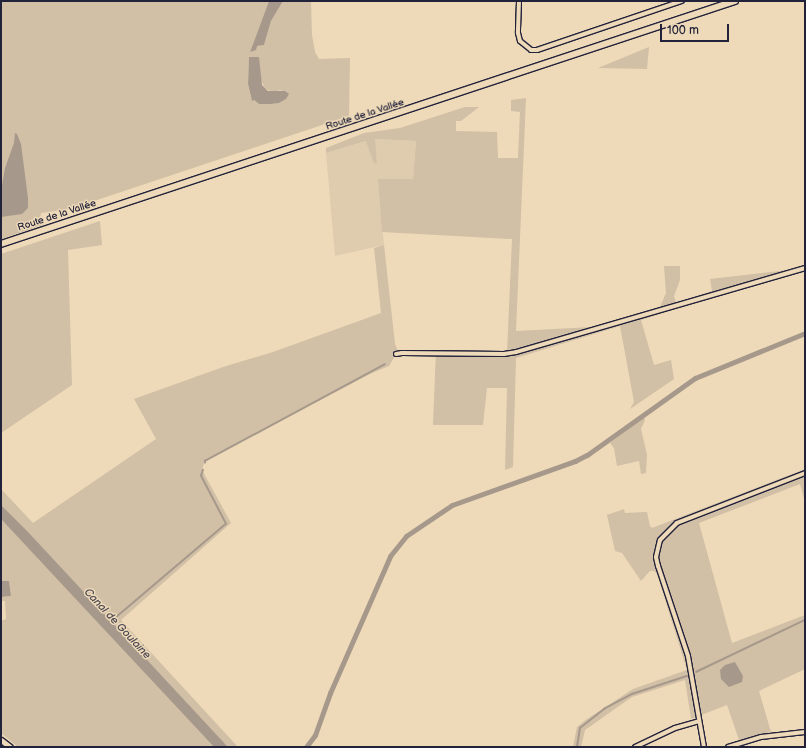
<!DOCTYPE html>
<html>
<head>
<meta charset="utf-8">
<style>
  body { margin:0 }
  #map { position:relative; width:806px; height:748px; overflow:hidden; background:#eedab8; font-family:"Balsamiq Sans",sans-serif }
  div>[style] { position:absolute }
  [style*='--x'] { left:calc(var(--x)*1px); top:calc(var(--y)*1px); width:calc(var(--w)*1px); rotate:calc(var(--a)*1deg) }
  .built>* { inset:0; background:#dfccaf }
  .green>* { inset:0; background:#d1bfa6 }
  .water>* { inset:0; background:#a6998b }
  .stream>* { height:1.5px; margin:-0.75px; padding:0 0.75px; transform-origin:0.75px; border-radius:0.75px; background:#a6998b }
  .canal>* { height:5px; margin:-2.5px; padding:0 2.5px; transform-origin:2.5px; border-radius:2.5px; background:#a6998b }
  .roads { filter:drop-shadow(1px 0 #22223b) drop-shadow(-1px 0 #22223b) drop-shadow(0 1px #22223b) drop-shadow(0 -1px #22223b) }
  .minor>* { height:4px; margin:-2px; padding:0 2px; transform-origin:2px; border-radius:2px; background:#eedab8 }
  .tertiary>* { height:5px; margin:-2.5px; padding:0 2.5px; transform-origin:2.5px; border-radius:2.5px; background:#eedab8 }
  .secondary>* { height:5.5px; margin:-2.75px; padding:0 2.75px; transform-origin:2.75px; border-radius:2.75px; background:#eedab8 }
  span { translate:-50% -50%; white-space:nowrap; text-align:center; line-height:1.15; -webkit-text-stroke:3px #eedab8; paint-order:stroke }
  .street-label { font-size:10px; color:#22223b }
  .water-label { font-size:11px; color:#4a4653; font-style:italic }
  .frame { position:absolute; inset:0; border:2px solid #22223b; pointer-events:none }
  .scale { position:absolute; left:660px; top:24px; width:69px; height:18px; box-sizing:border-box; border:2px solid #22223b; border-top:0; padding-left:5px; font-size:12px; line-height:14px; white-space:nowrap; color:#22223b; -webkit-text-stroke:3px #eedab8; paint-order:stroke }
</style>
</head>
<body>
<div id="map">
  <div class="built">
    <i style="clip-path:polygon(374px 139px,416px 141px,413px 179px,378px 179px,384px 245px,335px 256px,326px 153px,367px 141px,374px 164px,377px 163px)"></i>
  </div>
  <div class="green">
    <i style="clip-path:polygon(evenodd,1px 1px,269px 1px,250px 52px,257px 46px,264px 45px,271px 21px,283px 1px,311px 1px,312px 35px,315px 52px,319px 59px,350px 58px,349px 116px,70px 209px,41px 213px,40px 218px,43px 225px,1px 239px,1px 1px,249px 57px,265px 88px,272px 92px,281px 90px,286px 99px,279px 103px,259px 104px,251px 98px,248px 84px,249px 57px)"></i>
    <i style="clip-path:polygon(649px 47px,647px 69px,598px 68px)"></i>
    <i style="clip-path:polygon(526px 98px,516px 331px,592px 327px,660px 307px,666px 293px,664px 266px,680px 266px,680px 280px,674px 296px,676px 303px,712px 291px,710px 279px,788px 270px,789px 276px,725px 293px,641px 320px,654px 365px,671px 360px,674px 379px,630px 409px,634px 402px,620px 326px,516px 358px,513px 467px,505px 470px,507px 388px,487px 388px,483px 425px,433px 425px,433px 424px,436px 350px,507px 352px,512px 239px,382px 232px,378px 179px,413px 179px,416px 141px,375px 139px,377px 163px,374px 164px,366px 141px,326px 153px,326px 148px,364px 133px,400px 128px,465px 107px,479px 107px,461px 121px,456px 121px,456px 131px,497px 132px,498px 158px,518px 158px,520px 112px,511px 111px,511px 100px)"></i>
    <i style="clip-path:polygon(100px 221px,102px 245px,68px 250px,72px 385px,1px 433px,1px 254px)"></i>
    <i style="clip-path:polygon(384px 245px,395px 344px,398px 351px,389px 366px,372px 373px,205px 460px,202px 470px,231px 523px,121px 620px,238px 747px,228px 747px,1px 505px,1px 489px,33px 523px,156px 439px,134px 399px,223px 367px,273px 352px,381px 313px,374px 248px)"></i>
    <i style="clip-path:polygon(644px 417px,645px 420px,641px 429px,647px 455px,646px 473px,641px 474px,639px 461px,617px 466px,614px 448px,610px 443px)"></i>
    <i style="clip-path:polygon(805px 469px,805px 502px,800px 484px,699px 523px,732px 643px,805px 615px,805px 669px,759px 691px,771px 732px,739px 740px,727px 705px,691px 719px,685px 680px,632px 697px,585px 730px,581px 747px,573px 747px,577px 727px,587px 719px,633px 689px,687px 670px,657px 574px,654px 571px,650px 571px,641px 581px,622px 553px,615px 551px,607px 515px,624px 509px,625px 513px,647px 512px,650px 526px,652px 528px)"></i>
    <i style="clip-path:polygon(1px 519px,73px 595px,214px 747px,18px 747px,1px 733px,1px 621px,6px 619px,5px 601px,1px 601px,1px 597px,11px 596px,9px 581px,1px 581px)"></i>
  </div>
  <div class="water">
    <i style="clip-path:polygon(269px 1px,283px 1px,271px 21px,264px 45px,257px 46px,256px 50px,250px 52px)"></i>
    <i style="clip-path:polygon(249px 57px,259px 57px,262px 85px,268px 91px,285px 91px,289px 94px,286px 99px,279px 103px,270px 104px,259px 104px,254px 100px,252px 101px,248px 84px)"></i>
    <i style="clip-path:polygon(15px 133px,17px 134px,21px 144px,28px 198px,28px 208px,22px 214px,1px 217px,1px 191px,5px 168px,14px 143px)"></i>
    <i style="clip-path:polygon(1px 505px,28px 532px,228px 747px,214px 747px,1px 519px)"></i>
    <i style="clip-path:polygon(1px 581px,9px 581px,11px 596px,1px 597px)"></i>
    <i style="clip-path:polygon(735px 662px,743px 676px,742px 682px,729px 687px,721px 679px,720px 670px,725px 665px)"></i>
  </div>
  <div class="stream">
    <i style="--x:205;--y:463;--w:2;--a:-90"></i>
    <i style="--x:205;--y:461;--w:204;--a:-28.3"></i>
    <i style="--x:115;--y:618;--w:145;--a:-40.3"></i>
    <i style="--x:226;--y:524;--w:54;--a:-117.5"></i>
    <i style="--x:201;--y:476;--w:6;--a:-72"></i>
    <i style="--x:696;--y:672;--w:121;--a:-25.5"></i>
    <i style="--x:577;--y:747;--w:19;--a:-81"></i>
    <i style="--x:580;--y:728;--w:31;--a:-38"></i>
    <i style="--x:604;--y:709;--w:32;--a:-28"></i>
    <i style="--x:632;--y:694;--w:58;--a:-18.1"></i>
  </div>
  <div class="canal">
    <i style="--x:306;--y:747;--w:15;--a:-53"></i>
    <i style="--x:315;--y:735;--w:45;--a:-70.3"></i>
    <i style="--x:330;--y:693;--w:150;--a:-66.3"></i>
    <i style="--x:390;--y:556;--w:26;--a:-51"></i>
    <i style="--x:406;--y:536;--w:55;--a:-34"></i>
    <i style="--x:452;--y:505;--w:131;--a:-19.7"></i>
    <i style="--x:575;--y:461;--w:13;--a:-27"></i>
    <i style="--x:587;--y:455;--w:133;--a:-35.5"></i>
    <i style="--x:695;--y:378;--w:119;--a:-22.2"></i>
  </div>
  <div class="roads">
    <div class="minor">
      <i style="--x:519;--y:1;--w:32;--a:92"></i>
      <i style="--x:518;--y:33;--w:8;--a:76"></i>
      <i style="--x:520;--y:41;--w:14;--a:39"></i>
      <i style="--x:531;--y:50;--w:6;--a:0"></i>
      <i style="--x:537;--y:50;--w:153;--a:-18.7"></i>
      <i style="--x:396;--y:354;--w:6;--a:-9"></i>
      <i style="--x:402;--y:353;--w:102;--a:0.6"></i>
      <i style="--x:504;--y:354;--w:12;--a:-9"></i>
      <i style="--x:516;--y:352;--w:301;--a:-16.2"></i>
      <i style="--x:635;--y:747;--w:44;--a:-25.4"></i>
      <i style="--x:675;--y:728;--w:25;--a:-16"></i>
      <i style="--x:704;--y:747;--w:92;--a:-100"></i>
      <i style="--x:688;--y:656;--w:95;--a:-108.4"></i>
      <i style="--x:658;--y:566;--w:9;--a:-103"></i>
      <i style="--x:656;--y:557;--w:17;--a:-77"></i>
      <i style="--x:660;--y:540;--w:24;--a:-45"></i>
      <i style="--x:677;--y:523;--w:137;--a:-21.3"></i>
      <i style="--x:728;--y:747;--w:34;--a:-17"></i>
      <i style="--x:761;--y:737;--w:44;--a:-6.5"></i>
    </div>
    <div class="tertiary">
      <i style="--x:1;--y:740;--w:11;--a:38"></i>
    </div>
    <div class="secondary">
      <i style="--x:1;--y:244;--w:773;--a:-18.32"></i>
    </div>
  </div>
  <div class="street-label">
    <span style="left:365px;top:115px;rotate:-18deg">Route de la Vallée</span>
    <span style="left:57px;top:216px;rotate:-18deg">Route de la Vallée</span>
  </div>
  <div class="water-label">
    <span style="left:117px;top:624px;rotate:47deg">Canal de Goulaine</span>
  </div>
  <div class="frame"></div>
  <div class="scale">100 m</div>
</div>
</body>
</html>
